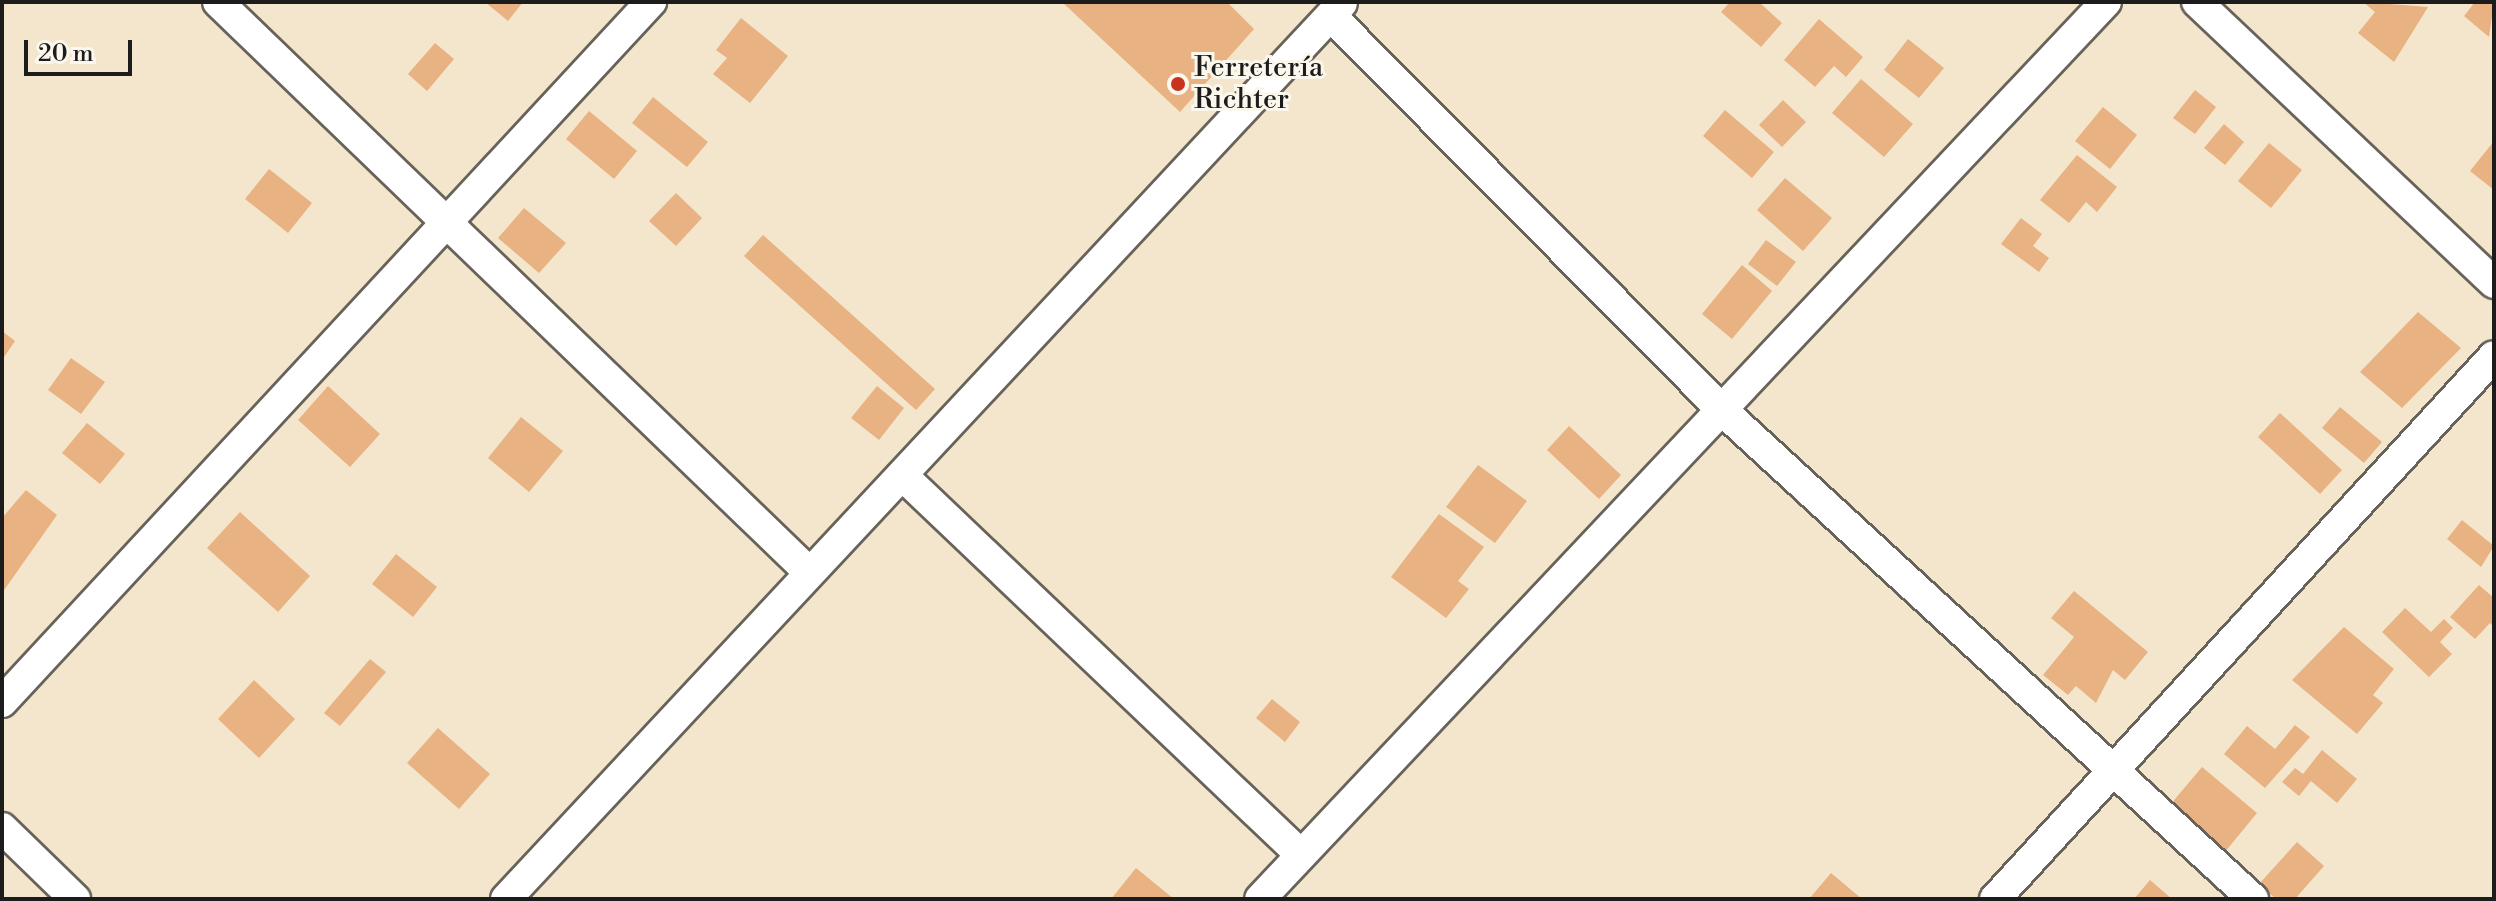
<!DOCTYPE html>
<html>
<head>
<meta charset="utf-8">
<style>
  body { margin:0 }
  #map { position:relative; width:2496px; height:901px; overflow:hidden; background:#f4e6cc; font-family:"Libre Bodoni",serif }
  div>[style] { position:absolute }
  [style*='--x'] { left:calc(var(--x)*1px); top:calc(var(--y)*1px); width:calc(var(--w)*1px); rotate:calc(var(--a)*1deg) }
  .building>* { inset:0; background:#e8b282 }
  .roads { filter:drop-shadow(2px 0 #68635a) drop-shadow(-2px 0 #68635a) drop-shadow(0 2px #68635a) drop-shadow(0 -2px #68635a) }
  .minor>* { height:30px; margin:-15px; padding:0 15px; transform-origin:15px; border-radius:15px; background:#fff }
  .dots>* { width:22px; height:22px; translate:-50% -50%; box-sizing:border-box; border:4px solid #fbf7ec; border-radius:50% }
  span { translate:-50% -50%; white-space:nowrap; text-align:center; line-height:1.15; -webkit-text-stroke:6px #fbf7ec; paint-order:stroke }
  .poi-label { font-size:28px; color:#1c1c1c }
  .left { translate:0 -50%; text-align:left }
  .frame { position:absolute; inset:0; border:4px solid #1c1c1c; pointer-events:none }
  .scale { position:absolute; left:24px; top:40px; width:108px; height:36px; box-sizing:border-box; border:4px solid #1c1c1c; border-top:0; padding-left:10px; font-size:24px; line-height:28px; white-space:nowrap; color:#1c1c1c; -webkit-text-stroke:6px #fbf7ec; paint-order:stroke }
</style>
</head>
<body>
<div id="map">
  <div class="building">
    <i style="clip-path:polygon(485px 2px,523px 2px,508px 21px)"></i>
    <i style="clip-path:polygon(1062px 2px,1227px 2px,1254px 29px,1180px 112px)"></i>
    <i style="clip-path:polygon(1730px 2px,1759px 2px,1782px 23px,1761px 47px,1721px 12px)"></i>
    <i style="clip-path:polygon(2363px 2px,2428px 7px,2394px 62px,2358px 33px,2375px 12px)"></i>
    <i style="clip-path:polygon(2475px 2px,2494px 2px,2489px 37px,2464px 16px)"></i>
    <i style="clip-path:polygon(741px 18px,788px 56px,750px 103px,713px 74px,727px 58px,716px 50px)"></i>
    <i style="clip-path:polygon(1819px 19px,1863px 57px,1846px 77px,1834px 66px,1815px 87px,1784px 60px)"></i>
    <i style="clip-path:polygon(1908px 39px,1944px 68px,1919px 98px,1884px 70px)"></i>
    <i style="clip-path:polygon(435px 43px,454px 59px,427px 91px,408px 74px)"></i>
    <i style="clip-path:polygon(1861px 79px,1913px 124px,1884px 157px,1832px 113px)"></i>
    <i style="clip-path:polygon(2195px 90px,2216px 107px,2195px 134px,2173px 118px)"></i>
    <i style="clip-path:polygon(653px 97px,708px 142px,687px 167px,632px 123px)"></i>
    <i style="clip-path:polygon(1783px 100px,1806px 122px,1782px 147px,1759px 125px)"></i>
    <i style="clip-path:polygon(2103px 107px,2137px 135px,2110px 169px,2075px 141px)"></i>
    <i style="clip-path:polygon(1725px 110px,1774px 152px,1752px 178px,1703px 136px)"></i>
    <i style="clip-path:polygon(589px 111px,637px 151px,614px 179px,566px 139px)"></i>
    <i style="clip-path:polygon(2224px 124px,2244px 142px,2225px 165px,2204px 148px)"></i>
    <i style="clip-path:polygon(2494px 141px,2494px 190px,2470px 171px)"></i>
    <i style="clip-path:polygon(2269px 143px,2302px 170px,2271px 208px,2238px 181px)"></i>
    <i style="clip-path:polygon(2077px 155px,2117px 187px,2097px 212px,2086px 202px,2069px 223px,2040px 200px)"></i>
    <i style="clip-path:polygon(269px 169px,312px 203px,288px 233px,245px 199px)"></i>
    <i style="clip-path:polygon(1785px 178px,1832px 218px,1803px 251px,1757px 210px)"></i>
    <i style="clip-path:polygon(676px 193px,702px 218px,676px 246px,649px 221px)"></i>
    <i style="clip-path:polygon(524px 208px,566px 243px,539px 273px,498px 238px)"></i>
    <i style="clip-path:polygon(2021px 218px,2042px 234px,2033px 246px,2049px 258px,2039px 272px,2001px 244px)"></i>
    <i style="clip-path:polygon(763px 235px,935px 389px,916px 410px,744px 256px)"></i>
    <i style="clip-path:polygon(1766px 240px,1796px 262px,1777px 286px,1748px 264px)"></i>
    <i style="clip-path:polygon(1742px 265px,1772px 291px,1732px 339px,1702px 314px)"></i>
    <i style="clip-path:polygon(2418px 312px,2461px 348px,2402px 408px,2360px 372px)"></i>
    <i style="clip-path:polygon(2px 331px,15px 341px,2px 360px)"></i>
    <i style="clip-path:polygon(71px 358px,105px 382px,81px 414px,48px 390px)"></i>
    <i style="clip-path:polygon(328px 386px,380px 434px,350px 467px,298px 420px)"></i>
    <i style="clip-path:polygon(877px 386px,904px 408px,879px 440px,851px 418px)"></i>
    <i style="clip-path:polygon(2340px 407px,2382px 442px,2364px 463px,2322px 428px)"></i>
    <i style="clip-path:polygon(2280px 413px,2342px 470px,2320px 494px,2258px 437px)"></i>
    <i style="clip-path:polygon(521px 417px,563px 451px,529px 492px,488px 458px)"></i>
    <i style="clip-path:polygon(87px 423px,125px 454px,100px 484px,62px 453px)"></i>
    <i style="clip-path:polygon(1569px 426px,1621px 475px,1599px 499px,1547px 450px)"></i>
    <i style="clip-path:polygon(1478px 465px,1527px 501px,1495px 543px,1446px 507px)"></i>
    <i style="clip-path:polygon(26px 490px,57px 515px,2px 593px,2px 518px)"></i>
    <i style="clip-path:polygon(240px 512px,310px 576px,278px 612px,207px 548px)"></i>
    <i style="clip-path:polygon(1439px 514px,1484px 547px,1458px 581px,1469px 589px,1446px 618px,1391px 577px)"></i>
    <i style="clip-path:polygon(2462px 520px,2494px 546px,2481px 567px,2447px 539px)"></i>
    <i style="clip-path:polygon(396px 554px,437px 587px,413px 617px,372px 584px)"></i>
    <i style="clip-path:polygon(2479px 585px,2494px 598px,2494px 627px,2490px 623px,2475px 639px,2450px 617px)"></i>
    <i style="clip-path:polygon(2074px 591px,2148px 652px,2125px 680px,2113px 670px,2096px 703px,2076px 686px,2068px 695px,2043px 675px,2074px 637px,2051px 618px)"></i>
    <i style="clip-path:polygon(2405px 608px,2431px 632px,2444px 619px,2453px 628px,2440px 642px,2452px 654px,2429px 677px,2382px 632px)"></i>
    <i style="clip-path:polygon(2344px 627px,2394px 669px,2373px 695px,2383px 703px,2357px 734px,2292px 680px)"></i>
    <i style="clip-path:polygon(370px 659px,386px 672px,340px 726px,324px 713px)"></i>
    <i style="clip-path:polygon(254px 680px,295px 719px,259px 758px,218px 719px)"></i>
    <i style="clip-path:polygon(1272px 699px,1300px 722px,1285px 742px,1256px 718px)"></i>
    <i style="clip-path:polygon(2295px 725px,2310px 737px,2265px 788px,2224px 754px,2247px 726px,2275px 749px)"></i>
    <i style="clip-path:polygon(438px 728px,490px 774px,459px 809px,407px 763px)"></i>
    <i style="clip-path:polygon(2322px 750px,2357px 779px,2337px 803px,2311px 781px,2299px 796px,2282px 782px,2295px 768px,2303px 774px)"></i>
    <i style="clip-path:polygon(2202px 767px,2257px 813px,2220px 858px,2164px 812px)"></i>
    <i style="clip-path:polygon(2297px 842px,2324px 866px,2295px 899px,2276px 899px,2259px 884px)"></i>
    <i style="clip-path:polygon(1136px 868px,1174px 899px,1111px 899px)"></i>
    <i style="clip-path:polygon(1831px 873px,1862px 899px,1809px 899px)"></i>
    <i style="clip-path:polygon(2150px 880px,2172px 899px,2134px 899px)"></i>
  </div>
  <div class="roads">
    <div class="minor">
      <i style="--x:218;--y:2;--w:822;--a:43.97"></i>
      <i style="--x:2197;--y:2;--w:409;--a:43.4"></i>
      <i style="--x:1331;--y:16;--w:555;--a:45.22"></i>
      <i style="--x:1722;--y:410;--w:722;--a:42.64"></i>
      <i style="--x:902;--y:475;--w:551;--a:43.6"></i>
      <i style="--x:2;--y:702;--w:955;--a:-47.17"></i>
      <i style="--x:2;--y:828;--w:102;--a:44.2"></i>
      <i style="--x:506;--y:899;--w:1225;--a:-46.98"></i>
      <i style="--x:1260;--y:899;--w:1233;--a:-46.68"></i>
      <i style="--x:1995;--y:899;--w:737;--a:-47.42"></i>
    </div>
  </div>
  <div class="dots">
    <i style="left:1178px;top:84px;background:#c8321e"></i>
  </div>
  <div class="poi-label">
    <span class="left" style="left:1194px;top:84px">Ferretería<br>Richter</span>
  </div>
  <div class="frame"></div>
  <div class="scale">20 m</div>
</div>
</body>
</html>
